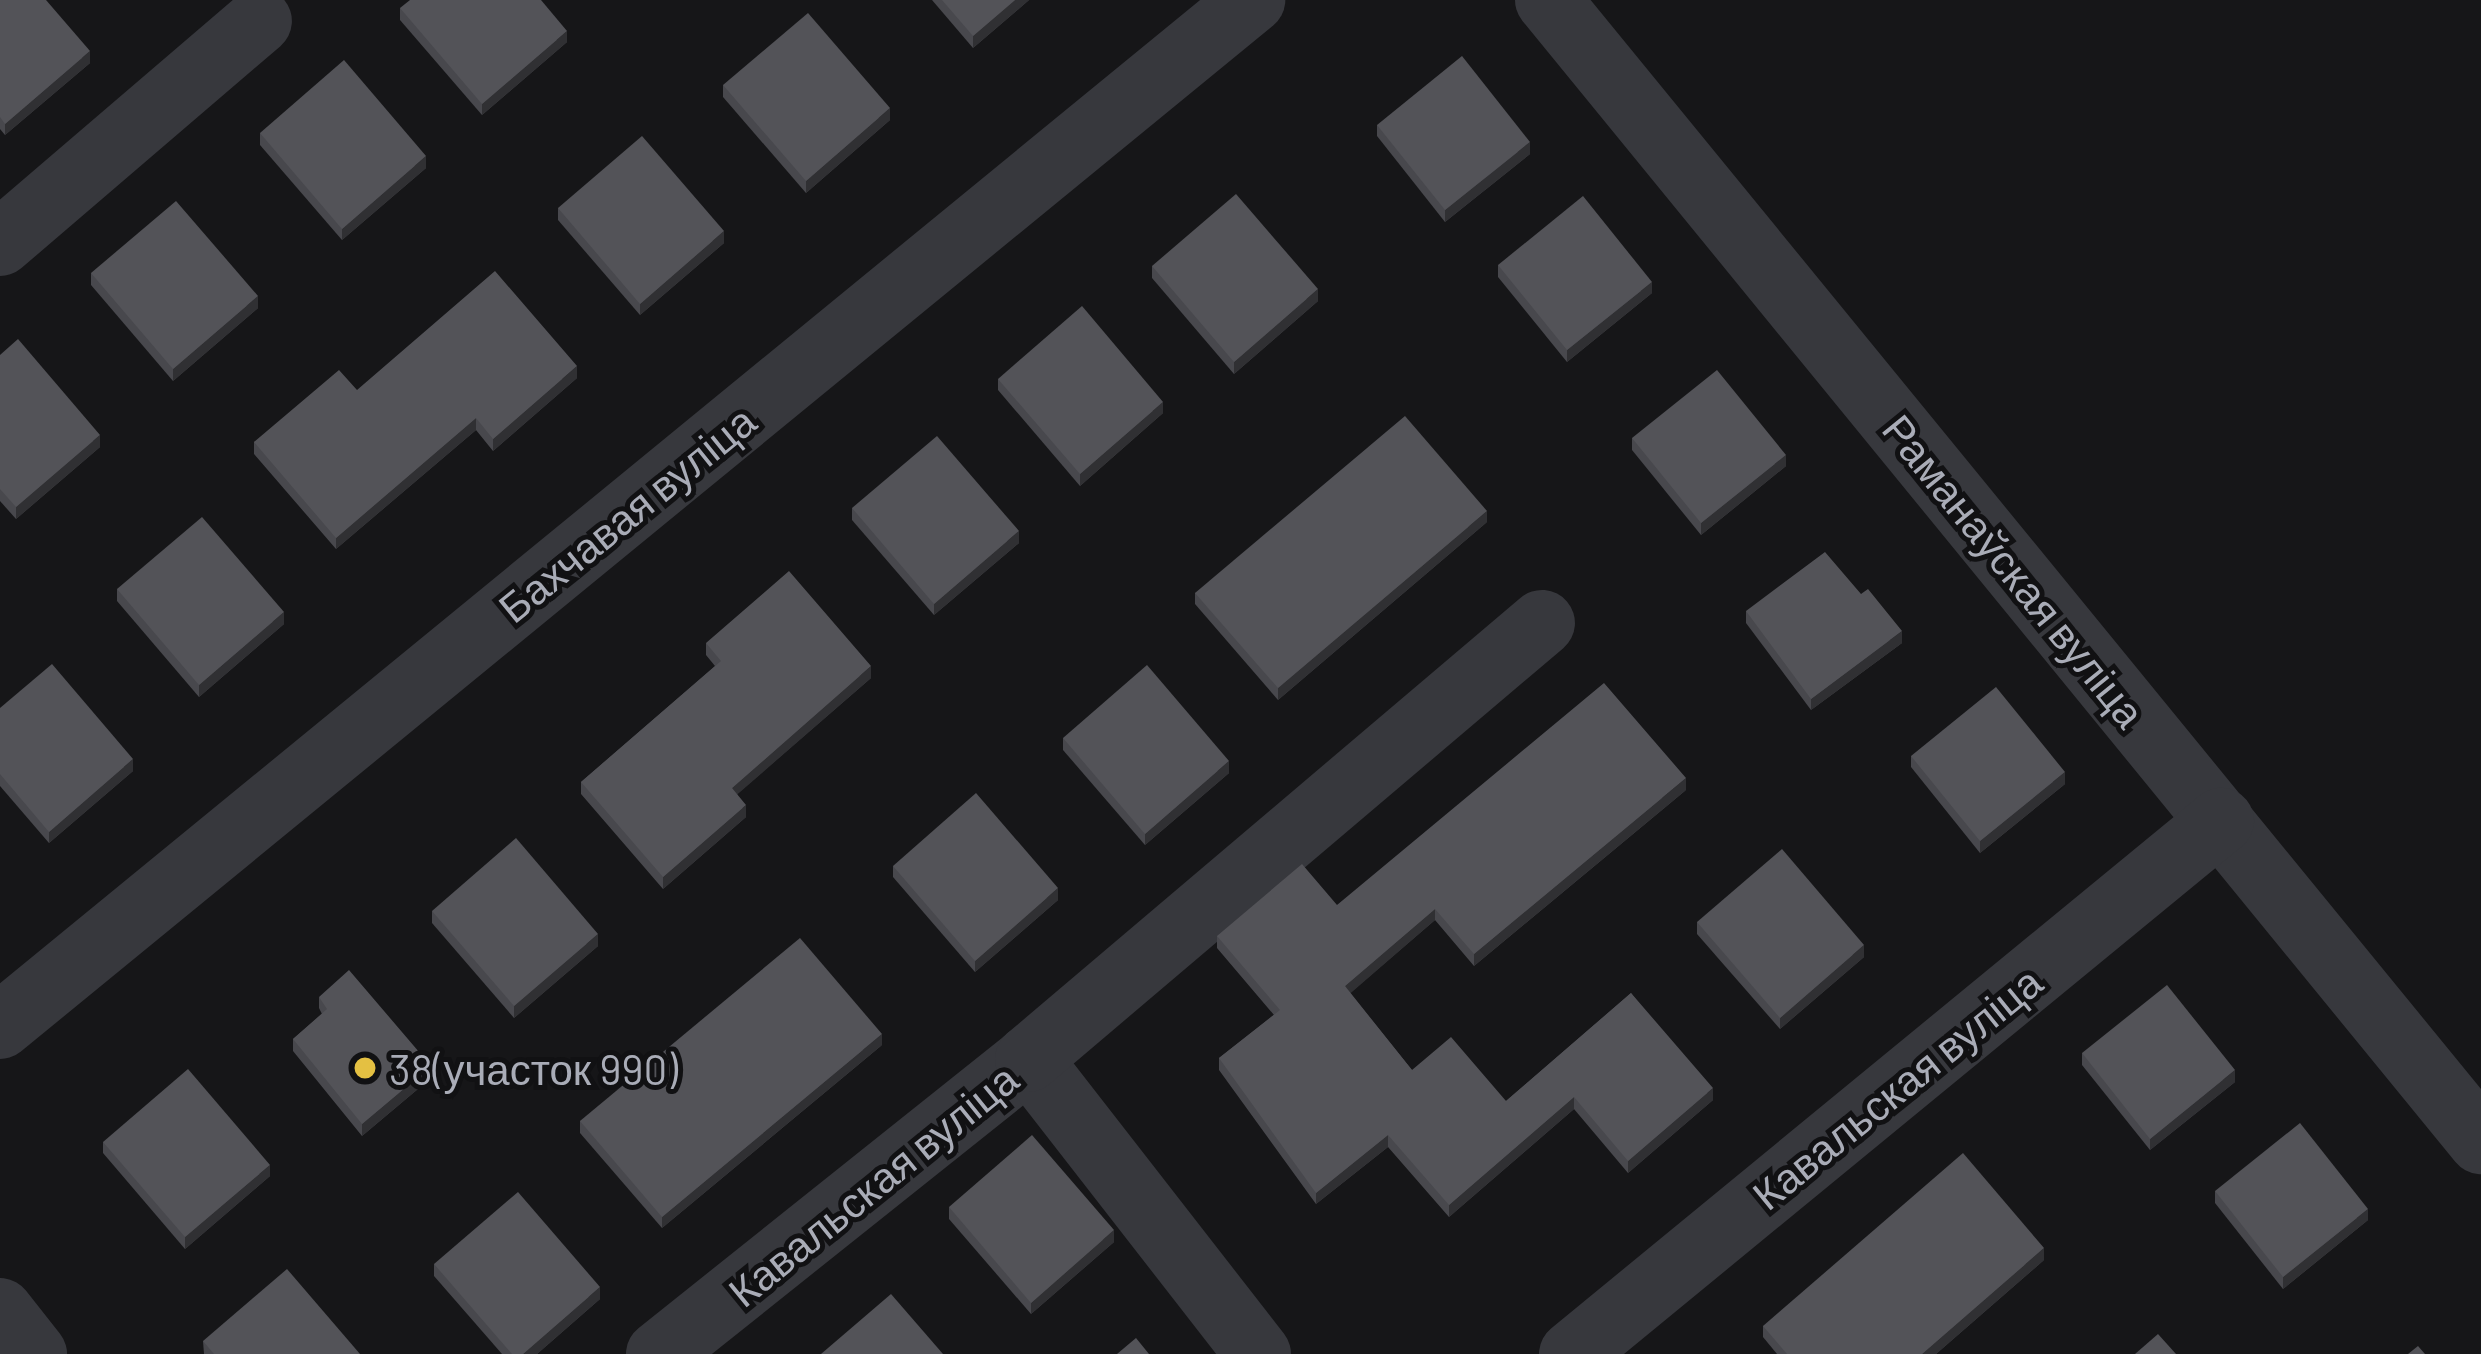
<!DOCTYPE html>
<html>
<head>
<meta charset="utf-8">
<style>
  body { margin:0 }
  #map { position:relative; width:2481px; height:1354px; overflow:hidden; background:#161618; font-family:Barlow,sans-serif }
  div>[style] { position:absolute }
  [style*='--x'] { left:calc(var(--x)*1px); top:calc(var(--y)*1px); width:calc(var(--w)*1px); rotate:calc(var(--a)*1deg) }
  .minor>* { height:66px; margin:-33px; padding:0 33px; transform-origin:33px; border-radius:33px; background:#37383d }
  .wall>* { inset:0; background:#48484d }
  .shaded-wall>* { inset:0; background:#303033 }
  .building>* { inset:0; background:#535358 }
  .dots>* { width:33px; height:33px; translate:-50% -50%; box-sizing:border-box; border:6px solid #111113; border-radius:50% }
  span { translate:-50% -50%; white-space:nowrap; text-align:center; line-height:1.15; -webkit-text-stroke:10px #111113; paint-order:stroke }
  .street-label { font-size:42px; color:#a9acb7 }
  .poi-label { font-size:42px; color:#a9acb7 }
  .left { translate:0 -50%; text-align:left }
</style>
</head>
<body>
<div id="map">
  <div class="minor">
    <i style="--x:1548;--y:0;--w:1474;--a:50.73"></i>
    <i style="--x:0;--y:243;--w:341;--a:-40.6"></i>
    <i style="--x:0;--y:1026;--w:1619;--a:-39.33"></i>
    <i style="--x:0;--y:1311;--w:55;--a:51.7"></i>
    <i style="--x:659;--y:1354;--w:472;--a:-38.6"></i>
    <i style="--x:1258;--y:1354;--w:374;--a:-127.9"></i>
    <i style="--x:1028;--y:1059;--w:674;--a:-40.31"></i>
    <i style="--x:1572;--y:1354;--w:840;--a:-39.4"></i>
  </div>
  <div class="wall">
    <i style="clip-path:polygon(0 0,90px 63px,5px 135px,0 129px)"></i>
    <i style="clip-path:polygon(932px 0,1029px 0,973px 48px)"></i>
    <i style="clip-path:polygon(400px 8px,567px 42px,482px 115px,400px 20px)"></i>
    <i style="clip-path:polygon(723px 85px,890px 120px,806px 193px,723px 97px)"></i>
    <i style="clip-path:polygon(1377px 125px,1530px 154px,1445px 222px,1377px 136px)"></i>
    <i style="clip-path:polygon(260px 133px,426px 168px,342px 240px,260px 145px)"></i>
    <i style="clip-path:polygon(558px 208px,724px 243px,640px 315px,558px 220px)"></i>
    <i style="clip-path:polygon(1498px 265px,1652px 293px,1567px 362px,1498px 277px)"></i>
    <i style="clip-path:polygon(1152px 266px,1318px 301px,1234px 374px,1152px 278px)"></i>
    <i style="clip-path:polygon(91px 273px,258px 308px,173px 381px,91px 285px)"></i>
    <i style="clip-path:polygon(0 355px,100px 447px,16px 519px,0 501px)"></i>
    <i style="clip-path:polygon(577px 378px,493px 451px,476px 430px,336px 549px,254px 454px,254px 442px,357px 390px)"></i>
    <i style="clip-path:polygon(998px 379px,1163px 413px,1080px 486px,998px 390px)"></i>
    <i style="clip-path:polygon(1632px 438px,1786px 466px,1701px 535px,1632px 450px)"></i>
    <i style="clip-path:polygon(852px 508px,1019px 543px,934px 615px,852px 520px)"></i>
    <i style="clip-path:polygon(1487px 522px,1278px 700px,1195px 604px,1195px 593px)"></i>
    <i style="clip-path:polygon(117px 589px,284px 624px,199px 697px,117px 601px)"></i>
    <i style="clip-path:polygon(1746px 611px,1902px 643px,1811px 710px,1746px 623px)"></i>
    <i style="clip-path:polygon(706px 643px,871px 678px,737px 794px,746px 817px,663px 889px,581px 794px,581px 782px,715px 666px,706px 655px)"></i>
    <i style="clip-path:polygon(0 708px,133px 771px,49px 843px,0 786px)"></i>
    <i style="clip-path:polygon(1063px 738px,1229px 773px,1145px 845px,1063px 750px)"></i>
    <i style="clip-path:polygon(1911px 756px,2065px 784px,1980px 853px,1911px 767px)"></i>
    <i style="clip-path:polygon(1686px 790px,1474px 966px,1435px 920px,1350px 993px,1412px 1070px,1506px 1101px,1631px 993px,1713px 1100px,1628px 1173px,1574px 1109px,1449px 1217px,1388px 1147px,1316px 1204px,1219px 1070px,1219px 1058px,1274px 1015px,1217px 948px,1217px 936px,1337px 905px)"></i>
    <i style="clip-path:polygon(893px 866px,1058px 900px,975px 972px,893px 877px)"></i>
    <i style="clip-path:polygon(432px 911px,598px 946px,514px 1018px,432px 923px)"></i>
    <i style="clip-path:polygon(1697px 922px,1864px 957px,1780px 1029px,1697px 934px)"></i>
    <i style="clip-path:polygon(319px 997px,431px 1078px,362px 1136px,293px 1051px,293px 1039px,322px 1014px,319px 1008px)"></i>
    <i style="clip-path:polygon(882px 1045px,662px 1228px,580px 1133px,580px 1121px)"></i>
    <i style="clip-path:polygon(2082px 1053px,2235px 1082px,2150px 1150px,2082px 1065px)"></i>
    <i style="clip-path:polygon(103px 1142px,270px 1176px,185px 1249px,103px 1153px)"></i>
    <i style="clip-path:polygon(2215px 1191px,2368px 1220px,2283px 1289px,2215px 1203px)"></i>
    <i style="clip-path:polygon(949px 1207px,1114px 1242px,1031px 1314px,949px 1219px)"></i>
    <i style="clip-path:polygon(2044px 1260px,1936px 1354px,1777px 1354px,1763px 1337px,1763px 1326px)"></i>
    <i style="clip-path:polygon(434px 1264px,600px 1299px,537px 1354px,502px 1354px,434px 1276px)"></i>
    <i style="clip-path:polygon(203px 1341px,360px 1354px,204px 1354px)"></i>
  </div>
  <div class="shaded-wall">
    <i style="clip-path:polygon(1015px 0,1029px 0,973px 48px,973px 36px)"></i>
    <i style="clip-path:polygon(567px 31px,567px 42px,482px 115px,482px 104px)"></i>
    <i style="clip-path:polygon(90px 51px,90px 63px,5px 135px,5px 124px)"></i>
    <i style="clip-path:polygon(890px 108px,890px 120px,806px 193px,806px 181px)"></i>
    <i style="clip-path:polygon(1530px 142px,1530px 154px,1445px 222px,1445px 210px)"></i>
    <i style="clip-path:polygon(426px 156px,426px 168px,342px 240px,342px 229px)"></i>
    <i style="clip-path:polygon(724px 231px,724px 243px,640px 315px,640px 304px)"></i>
    <i style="clip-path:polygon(1652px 282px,1652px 293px,1567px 362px,1567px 350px)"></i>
    <i style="clip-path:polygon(1318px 289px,1318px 301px,1234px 374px,1234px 362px)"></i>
    <i style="clip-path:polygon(258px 296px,258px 308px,173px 381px,173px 369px)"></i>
    <i style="clip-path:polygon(577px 366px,577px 378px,493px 451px,493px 439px)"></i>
    <i style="clip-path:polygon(1163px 402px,1163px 413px,1080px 486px,1080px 474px)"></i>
    <i style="clip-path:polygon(476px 418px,476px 430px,336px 549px,336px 538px)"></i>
    <i style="clip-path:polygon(100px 435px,100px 447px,16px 519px,16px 507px)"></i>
    <i style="clip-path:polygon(1786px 455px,1786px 466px,1701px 535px,1701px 523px)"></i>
    <i style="clip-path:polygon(1487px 511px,1487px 522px,1278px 700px,1278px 688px)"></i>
    <i style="clip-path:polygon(1019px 531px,1019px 543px,934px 615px,934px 604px)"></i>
    <i style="clip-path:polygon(284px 612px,284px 624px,199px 697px,199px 685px)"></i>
    <i style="clip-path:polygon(1902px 631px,1902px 643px,1811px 710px,1811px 699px)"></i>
    <i style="clip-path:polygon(871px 666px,871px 678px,732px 799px,732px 788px)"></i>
    <i style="clip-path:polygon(133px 759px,133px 771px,49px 843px,49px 832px)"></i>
    <i style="clip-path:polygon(1229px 761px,1229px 773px,1145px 845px,1145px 834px)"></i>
    <i style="clip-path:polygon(2065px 772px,2065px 784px,1980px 853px,1980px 841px)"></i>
    <i style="clip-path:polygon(1686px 778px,1686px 790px,1474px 966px,1474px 954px)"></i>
    <i style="clip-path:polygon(746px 805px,746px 817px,663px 889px,663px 877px)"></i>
    <i style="clip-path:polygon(1058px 888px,1058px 900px,975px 972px,975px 961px)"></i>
    <i style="clip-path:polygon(1435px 909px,1435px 920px,1345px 998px,1345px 986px)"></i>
    <i style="clip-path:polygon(598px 934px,598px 946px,514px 1018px,514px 1006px)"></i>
    <i style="clip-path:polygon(1864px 945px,1864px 957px,1780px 1029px,1780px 1018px)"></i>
    <i style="clip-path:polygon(882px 1034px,882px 1045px,662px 1228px,662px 1217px)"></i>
    <i style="clip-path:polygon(431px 1066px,431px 1078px,362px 1136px,362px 1124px)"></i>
    <i style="clip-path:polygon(2235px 1070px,2235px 1082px,2150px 1150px,2150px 1139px)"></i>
    <i style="clip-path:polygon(1713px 1088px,1713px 1100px,1628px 1173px,1628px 1161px)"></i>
    <i style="clip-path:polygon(1574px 1097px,1574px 1109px,1449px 1217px,1449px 1205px)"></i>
    <i style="clip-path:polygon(1388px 1135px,1388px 1147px,1316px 1204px,1316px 1193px)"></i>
    <i style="clip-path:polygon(270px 1165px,270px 1176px,185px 1249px,185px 1237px)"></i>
    <i style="clip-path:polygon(2368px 1209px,2368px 1220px,2283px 1289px,2283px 1277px)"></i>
    <i style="clip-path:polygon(1114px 1230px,1114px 1242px,1031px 1314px,1031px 1303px)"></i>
    <i style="clip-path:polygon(2044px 1248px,2044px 1260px,1936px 1354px,1922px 1354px)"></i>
    <i style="clip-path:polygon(600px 1287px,600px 1299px,537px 1354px,523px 1354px)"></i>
  </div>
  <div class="building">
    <i style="clip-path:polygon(0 0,46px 0,90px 51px,5px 124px,0 117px)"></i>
    <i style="clip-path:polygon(410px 0,541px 0,567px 31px,482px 104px,400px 8px)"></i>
    <i style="clip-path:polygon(942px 0,1015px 0,973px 36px)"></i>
    <i style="clip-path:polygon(808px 13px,890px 108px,806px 181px,723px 85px)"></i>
    <i style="clip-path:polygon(1462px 56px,1530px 142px,1445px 210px,1377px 125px)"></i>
    <i style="clip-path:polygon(344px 60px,426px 156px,342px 229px,260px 133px)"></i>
    <i style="clip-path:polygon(642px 136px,724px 231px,640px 304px,558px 208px)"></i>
    <i style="clip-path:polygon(1236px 194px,1318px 289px,1234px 362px,1152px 266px)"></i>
    <i style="clip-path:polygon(1583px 196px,1652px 282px,1567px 350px,1498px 265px)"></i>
    <i style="clip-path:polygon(176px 201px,258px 296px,173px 369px,91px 273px)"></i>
    <i style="clip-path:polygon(495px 271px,577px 366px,493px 439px,476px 418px,336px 538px,254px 442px,339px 370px,357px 390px)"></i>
    <i style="clip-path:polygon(1082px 306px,1163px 402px,1080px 474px,998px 379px)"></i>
    <i style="clip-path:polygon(18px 339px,100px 435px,16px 507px,0 489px,0 355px)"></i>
    <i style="clip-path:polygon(1717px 370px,1786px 455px,1701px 523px,1632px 438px)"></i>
    <i style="clip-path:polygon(1405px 416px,1487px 511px,1278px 688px,1195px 593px)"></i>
    <i style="clip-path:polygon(937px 436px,1019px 531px,934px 604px,852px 508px)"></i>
    <i style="clip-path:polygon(202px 517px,284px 612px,199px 685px,117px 589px)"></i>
    <i style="clip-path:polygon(1825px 552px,1861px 594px,1868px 589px,1902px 631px,1811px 699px,1746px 611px)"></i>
    <i style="clip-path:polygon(789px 571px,871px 666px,732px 788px,746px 805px,663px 877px,581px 782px,721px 661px,706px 643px)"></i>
    <i style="clip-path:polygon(52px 664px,133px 759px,49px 832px,0 774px,0 708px)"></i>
    <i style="clip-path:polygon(1147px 665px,1229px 761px,1145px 834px,1063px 738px)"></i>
    <i style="clip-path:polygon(1604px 683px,1686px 778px,1474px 954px,1435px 909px,1345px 986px,1412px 1070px,1451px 1037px,1506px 1101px,1631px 993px,1713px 1088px,1628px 1161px,1574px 1097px,1449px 1205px,1388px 1135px,1316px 1193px,1219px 1058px,1280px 1010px,1217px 936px,1302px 864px,1337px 905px)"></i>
    <i style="clip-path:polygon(1996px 687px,2065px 772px,1980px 841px,1911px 756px)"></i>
    <i style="clip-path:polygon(976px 793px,1058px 888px,975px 961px,893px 866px)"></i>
    <i style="clip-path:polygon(516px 838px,598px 934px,514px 1006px,432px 911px)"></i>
    <i style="clip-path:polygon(1782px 849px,1864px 945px,1780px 1018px,1697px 922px)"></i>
    <i style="clip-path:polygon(800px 938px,882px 1034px,662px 1217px,580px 1121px)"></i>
    <i style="clip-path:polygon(349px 970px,431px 1066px,362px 1124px,293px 1039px,327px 1009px,319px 997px)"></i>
    <i style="clip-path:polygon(2167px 985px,2235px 1070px,2150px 1139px,2082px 1053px)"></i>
    <i style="clip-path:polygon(188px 1069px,270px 1165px,185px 1237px,103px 1142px)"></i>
    <i style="clip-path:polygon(2300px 1123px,2368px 1209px,2283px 1277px,2215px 1191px)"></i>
    <i style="clip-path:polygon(1032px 1135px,1114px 1230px,1031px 1303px,949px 1207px)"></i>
    <i style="clip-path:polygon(1963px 1153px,2044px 1248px,1922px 1354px,1787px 1354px,1763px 1326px)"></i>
    <i style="clip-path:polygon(518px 1192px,600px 1287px,523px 1354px,512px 1354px,434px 1264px)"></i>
    <i style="clip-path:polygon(287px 1269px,360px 1354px,214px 1354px,203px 1341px)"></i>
    <i style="clip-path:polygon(891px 1294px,943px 1354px,821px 1354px)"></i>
    <i style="clip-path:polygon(2158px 1334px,2176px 1354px,2135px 1354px)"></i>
    <i style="clip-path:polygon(1136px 1338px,1149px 1354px,1117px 1354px)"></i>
    <i style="clip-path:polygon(2418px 1346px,2425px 1354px,2408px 1354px)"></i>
  </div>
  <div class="dots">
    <i style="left:365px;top:1068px;background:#e4c042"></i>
  </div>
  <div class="street-label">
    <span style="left:626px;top:513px;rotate:-39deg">Бахчавая вуліца</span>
    <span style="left:2015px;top:570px;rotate:51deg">Раманаўская вуліца</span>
    <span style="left:1896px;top:1087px;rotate:-39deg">Кавальская вуліца</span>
    <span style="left:872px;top:1184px;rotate:-39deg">Кавальская вуліца</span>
  </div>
  <div class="poi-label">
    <span class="left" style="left:389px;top:1068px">38(участок 990)</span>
  </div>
</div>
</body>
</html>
